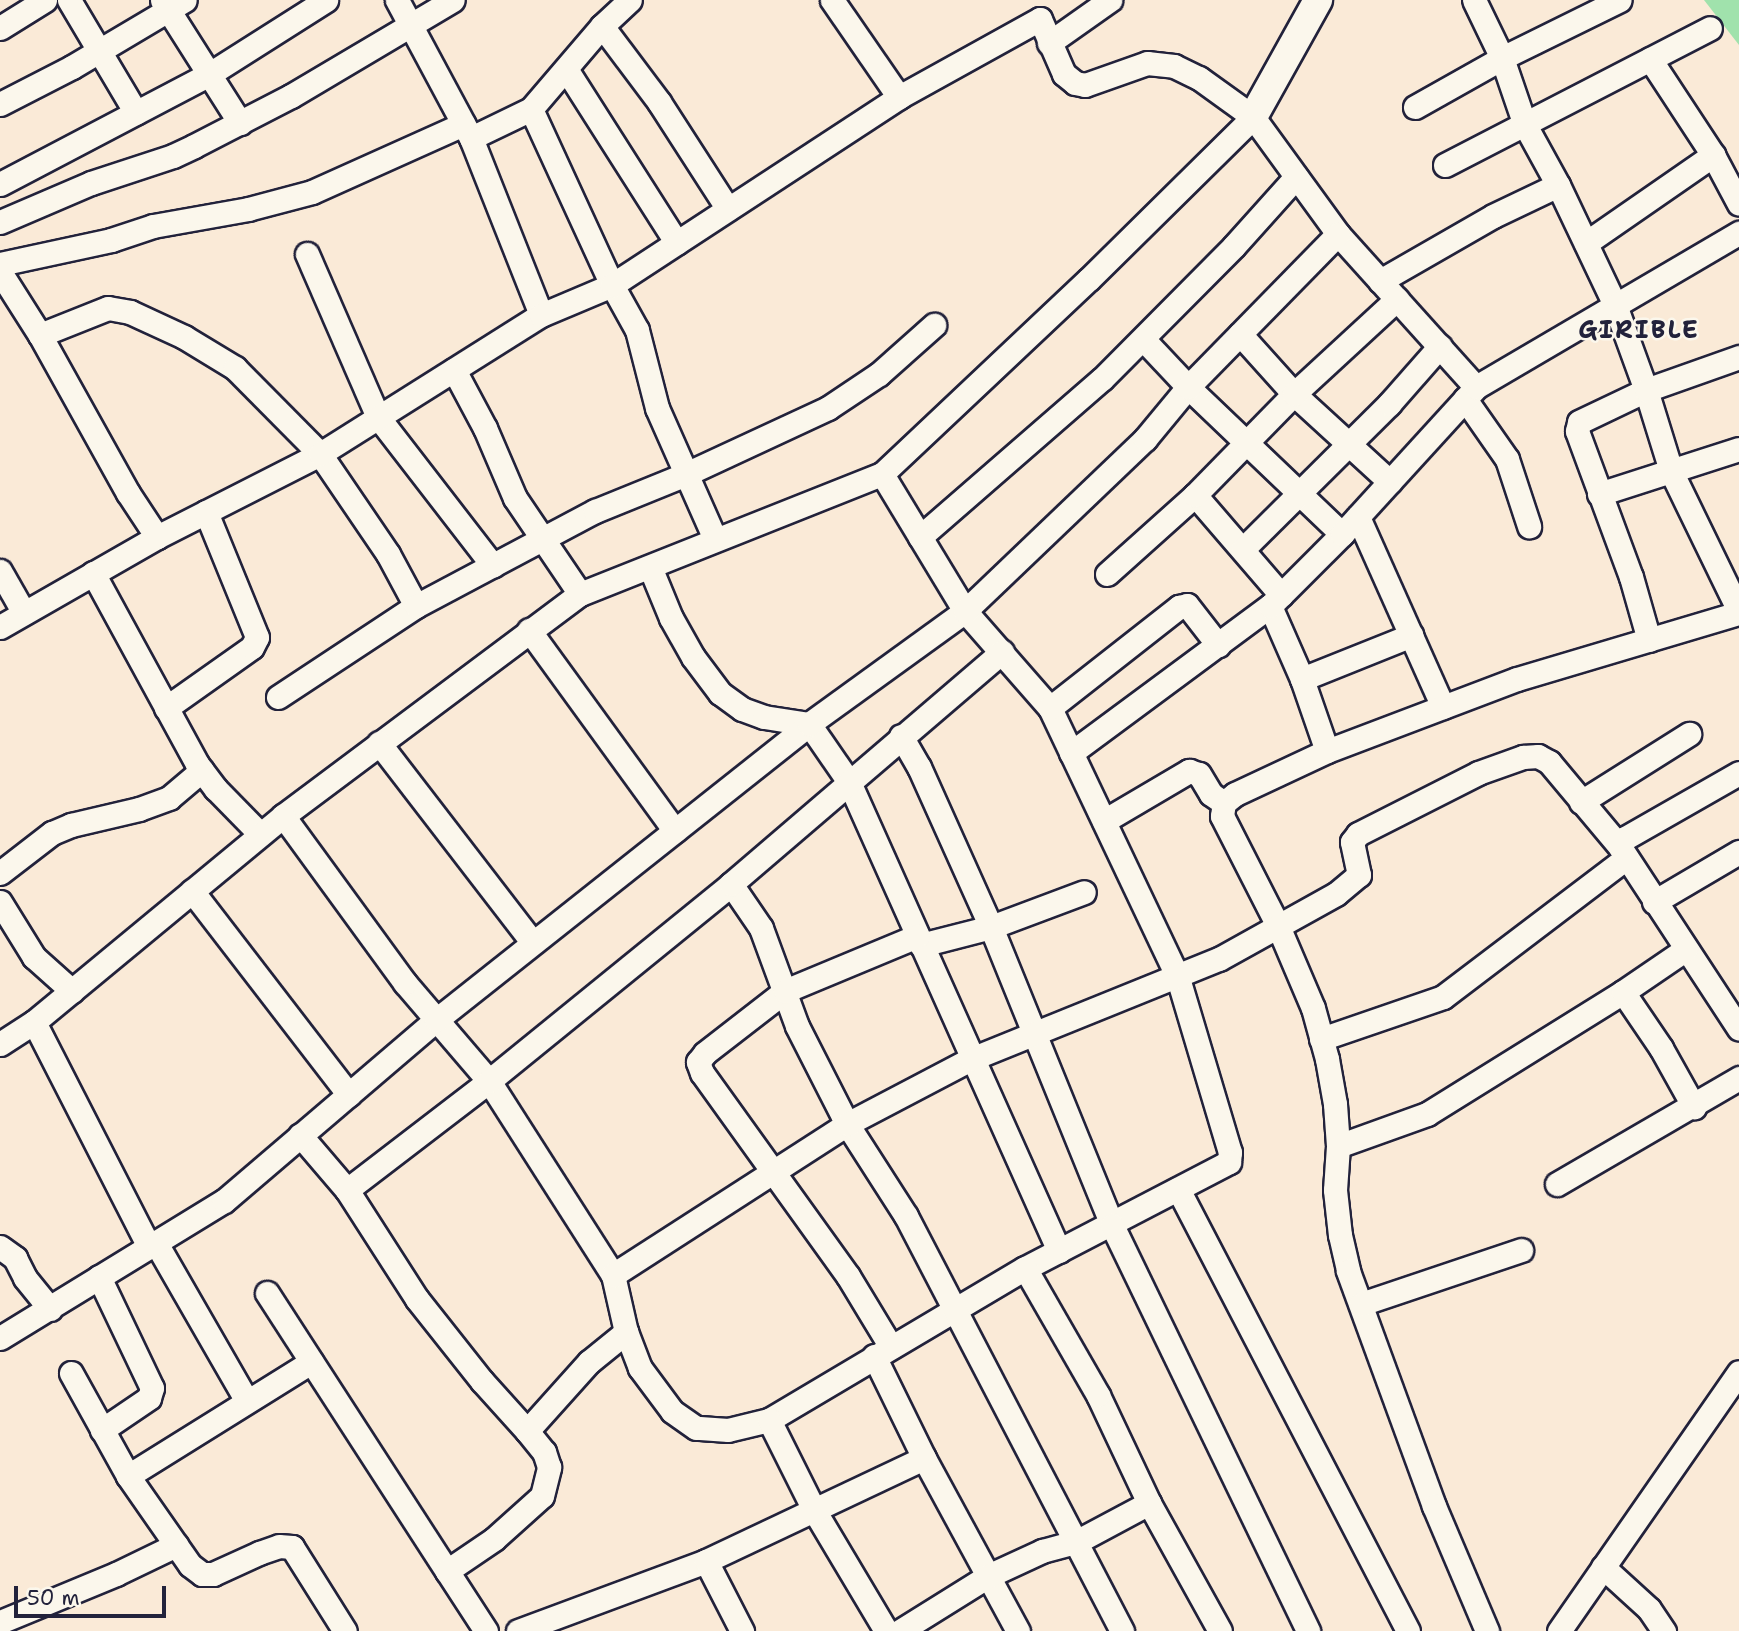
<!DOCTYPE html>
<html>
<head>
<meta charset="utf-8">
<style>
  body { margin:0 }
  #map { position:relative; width:1739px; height:1631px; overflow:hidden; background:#faead7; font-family:"Shantell Sans",sans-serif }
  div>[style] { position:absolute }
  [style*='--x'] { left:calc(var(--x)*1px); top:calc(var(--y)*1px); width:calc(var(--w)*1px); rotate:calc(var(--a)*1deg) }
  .green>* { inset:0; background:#a0e2ac }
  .roads { filter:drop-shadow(2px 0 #22223b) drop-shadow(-2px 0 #22223b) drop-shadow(0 2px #22223b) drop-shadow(0 -2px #22223b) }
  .minor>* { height:23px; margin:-11.5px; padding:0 11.5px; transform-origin:11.5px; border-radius:11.5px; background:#fbf7ec }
  .tertiary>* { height:28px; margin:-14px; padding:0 14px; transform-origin:14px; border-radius:14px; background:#fbf7ec }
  span { translate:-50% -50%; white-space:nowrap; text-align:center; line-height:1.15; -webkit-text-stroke:5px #fbf7ec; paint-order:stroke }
  .district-label { font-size:24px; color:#22223b; font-weight:700; letter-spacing:2px }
  .scale { position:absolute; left:14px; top:1586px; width:152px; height:32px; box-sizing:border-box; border:4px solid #22223b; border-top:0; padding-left:9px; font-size:21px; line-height:24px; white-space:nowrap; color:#22223b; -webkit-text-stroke:5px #fbf7ec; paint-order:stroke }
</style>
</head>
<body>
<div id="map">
  <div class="green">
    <i style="clip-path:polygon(1704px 0,1739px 0,1739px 45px)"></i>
  </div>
  <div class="roads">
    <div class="minor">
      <i style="--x:69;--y:0;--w:131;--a:59.3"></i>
      <i style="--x:162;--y:0;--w:146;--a:57.6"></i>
      <i style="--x:397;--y:0;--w:157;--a:61.8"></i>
      <i style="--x:471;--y:138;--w:190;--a:68.4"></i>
      <i style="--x:832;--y:0;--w:118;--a:55.4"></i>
      <i style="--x:1474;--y:0;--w:64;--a:64.2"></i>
      <i style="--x:1502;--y:58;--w:71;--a:71.1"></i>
      <i style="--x:1525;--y:125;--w:68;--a:61.2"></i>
      <i style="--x:1558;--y:185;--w:133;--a:64.6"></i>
      <i style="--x:1615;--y:305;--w:90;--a:70"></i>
      <i style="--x:1646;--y:390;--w:85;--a:72.8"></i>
      <i style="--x:1671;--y:471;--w:156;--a:64.1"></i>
      <i style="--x:602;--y:26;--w:95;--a:53.1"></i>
      <i style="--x:659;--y:102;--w:127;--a:57.2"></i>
      <i style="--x:0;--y:28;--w:53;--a:-31.9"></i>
      <i style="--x:1049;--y:43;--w:75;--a:-35.2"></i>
      <i style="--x:1650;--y:59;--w:115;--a:56.7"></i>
      <i style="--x:1713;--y:155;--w:55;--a:62"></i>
      <i style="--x:566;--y:69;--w:206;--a:57.5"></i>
      <i style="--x:0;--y:104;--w:81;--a:-27.2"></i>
      <i style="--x:72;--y:67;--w:131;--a:-30.7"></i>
      <i style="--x:1415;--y:107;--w:100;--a:-29.4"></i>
      <i style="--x:1502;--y:58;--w:131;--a:-26.2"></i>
      <i style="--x:531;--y:109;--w:194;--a:65.3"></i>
      <i style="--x:612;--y:285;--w:51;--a:60.9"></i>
      <i style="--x:637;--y:330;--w:81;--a:75.6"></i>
      <i style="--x:657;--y:408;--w:143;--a:66.1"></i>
      <i style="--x:471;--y:138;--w:67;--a:-25.8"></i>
      <i style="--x:531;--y:109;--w:109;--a:-49.5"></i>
      <i style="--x:602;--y:26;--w:38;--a:-43"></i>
      <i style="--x:1445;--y:165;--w:298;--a:-27.3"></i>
      <i style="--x:0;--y:184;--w:235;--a:-27.7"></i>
      <i style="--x:208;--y:75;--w:140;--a:-32.4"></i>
      <i style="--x:0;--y:222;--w:99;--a:-23.2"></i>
      <i style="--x:91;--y:183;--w:86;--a:-18.2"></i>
      <i style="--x:173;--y:156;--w:23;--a:-25"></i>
      <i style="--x:194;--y:146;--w:109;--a:-27.3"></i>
      <i style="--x:291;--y:96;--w:188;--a:-30.7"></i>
      <i style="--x:1586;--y:243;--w:155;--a:-34.7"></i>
      <i style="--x:307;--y:254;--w:178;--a:66.5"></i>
      <i style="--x:378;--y:417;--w:188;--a:52.3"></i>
      <i style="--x:0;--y:264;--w:114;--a:-12.2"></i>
      <i style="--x:111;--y:240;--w:44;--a:-18.4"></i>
      <i style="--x:153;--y:226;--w:97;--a:-10.1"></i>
      <i style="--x:248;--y:209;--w:66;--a:-14.9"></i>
      <i style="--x:312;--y:192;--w:166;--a:-24.2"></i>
      <i style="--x:0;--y:272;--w:75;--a:57.6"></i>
      <i style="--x:40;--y:335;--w:73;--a:-21.7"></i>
      <i style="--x:108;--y:308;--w:22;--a:10"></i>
      <i style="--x:130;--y:312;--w:60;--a:24.8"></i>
      <i style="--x:184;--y:337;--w:60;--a:31.3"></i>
      <i style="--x:235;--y:368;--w:121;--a:45.3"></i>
      <i style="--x:320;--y:454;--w:121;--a:55.8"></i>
      <i style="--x:388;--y:554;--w:59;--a:61.7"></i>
      <i style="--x:1380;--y:281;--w:130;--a:-29.9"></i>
      <i style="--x:1493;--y:216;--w:72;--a:-25.5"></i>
      <i style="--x:1240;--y:334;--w:81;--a:48"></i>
      <i style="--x:1294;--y:394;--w:130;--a:42.5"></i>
      <i style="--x:40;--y:335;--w:181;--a:60.9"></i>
      <i style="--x:128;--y:493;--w:53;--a:56.6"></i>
      <i style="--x:1143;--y:339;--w:66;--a:46.8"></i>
      <i style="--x:1188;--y:387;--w:213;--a:43.7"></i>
      <i style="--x:454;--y:370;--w:66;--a:61.9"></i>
      <i style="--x:485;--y:428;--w:76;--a:66.8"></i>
      <i style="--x:515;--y:498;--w:116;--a:55.9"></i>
      <i style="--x:1465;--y:399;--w:73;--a:55"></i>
      <i style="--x:1507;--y:459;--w:71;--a:71.8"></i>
      <i style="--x:882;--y:474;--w:160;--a:58.8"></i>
      <i style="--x:965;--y:611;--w:129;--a:48.8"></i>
      <i style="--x:1050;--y:708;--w:299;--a:64.6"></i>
      <i style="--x:1178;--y:978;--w:182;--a:73.4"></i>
      <i style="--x:1230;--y:1152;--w:10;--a:96"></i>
      <i style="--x:1229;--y:1162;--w:230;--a:152.5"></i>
      <i style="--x:1025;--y:1268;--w:298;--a:149.3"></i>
      <i style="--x:769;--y:1420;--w:42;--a:166.3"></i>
      <i style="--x:728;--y:1430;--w:32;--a:-176"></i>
      <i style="--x:696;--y:1428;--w:29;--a:-145"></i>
      <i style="--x:672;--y:1411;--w:54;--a:-126.7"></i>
      <i style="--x:640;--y:1368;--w:39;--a:-111"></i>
      <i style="--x:626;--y:1332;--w:58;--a:-102.8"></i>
      <i style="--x:613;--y:1275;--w:230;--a:-122.6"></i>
      <i style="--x:489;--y:1081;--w:129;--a:-130.6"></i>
      <i style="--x:405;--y:983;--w:207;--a:-126.1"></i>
      <i style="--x:283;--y:816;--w:371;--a:-36.8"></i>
      <i style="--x:580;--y:594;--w:325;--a:-21.7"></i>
      <i style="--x:882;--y:474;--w:284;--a:-43.3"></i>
      <i style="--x:1089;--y:279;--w:231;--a:-44.6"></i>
      <i style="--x:1599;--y:494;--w:147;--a:-17.8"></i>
      <i style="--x:1195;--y:495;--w:132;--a:49.3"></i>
      <i style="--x:1358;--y:517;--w:208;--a:65.9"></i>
      <i style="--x:920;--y:537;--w:241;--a:-41"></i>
      <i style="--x:1102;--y:379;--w:187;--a:-45.2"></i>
      <i style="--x:1234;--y:246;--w:93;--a:-48.1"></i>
      <i style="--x:1243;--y:549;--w:206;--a:-44.8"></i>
      <i style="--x:1389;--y:404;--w:77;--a:-48.7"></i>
      <i style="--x:650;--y:567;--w:55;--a:67.6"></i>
      <i style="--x:671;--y:618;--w:45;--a:60.6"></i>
      <i style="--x:693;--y:657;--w:45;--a:53.1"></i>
      <i style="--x:720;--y:693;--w:27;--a:36"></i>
      <i style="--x:742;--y:709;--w:23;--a:20"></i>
      <i style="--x:764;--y:717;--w:46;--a:8.8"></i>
      <i style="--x:809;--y:724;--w:70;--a:55.4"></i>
      <i style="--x:849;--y:782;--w:514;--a:65.88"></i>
      <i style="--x:0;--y:571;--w:48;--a:60.3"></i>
      <i style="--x:93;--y:573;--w:217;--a:61.4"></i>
      <i style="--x:197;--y:764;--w:31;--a:53"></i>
      <i style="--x:216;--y:789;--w:63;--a:45.6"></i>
      <i style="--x:1107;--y:574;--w:118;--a:-41.9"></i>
      <i style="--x:1195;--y:495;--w:141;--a:-45.6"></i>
      <i style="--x:1294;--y:394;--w:140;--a:-42.7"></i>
      <i style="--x:1270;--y:606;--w:80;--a:66.3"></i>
      <i style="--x:1302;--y:679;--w:76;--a:70.9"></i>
      <i style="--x:1327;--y:751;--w:203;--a:-20.8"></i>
      <i style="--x:1517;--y:679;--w:232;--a:-16.6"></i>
      <i style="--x:0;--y:627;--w:181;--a:-29.8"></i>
      <i style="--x:157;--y:537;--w:183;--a:-27"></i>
      <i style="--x:320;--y:454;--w:261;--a:-32.2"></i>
      <i style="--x:541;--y:315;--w:77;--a:-22.9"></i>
      <i style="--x:612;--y:285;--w:343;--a:-33.2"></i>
      <i style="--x:899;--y:97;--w:161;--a:-29"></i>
      <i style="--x:1040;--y:19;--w:60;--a:66.4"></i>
      <i style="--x:1064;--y:74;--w:14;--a:39"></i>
      <i style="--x:1075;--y:83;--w:10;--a:11"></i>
      <i style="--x:1085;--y:85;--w:66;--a:-19.5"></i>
      <i style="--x:1147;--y:63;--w:27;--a:6"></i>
      <i style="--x:1174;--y:66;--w:28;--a:26"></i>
      <i style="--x:1199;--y:78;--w:67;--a:35.8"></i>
      <i style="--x:1253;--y:117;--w:145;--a:54"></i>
      <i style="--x:1338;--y:234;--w:206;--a:48"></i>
      <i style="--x:529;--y:630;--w:248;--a:54"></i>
      <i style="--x:1649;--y:640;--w:66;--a:-105.9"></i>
      <i style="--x:1631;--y:577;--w:156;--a:-110.3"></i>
      <i style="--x:1577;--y:431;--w:9;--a:-77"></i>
      <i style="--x:1579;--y:422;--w:74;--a:-25.5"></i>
      <i style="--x:1646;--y:390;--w:99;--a:-19.5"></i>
      <i style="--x:1302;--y:679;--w:118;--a:-21.8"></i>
      <i style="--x:278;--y:697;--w:165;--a:-33.4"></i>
      <i style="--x:416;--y:606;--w:203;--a:-28"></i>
      <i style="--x:595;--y:511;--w:98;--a:-22.1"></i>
      <i style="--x:686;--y:474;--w:157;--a:-24.9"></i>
      <i style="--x:828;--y:408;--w:61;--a:-33.7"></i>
      <i style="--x:879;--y:374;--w:74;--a:-41.7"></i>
      <i style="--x:166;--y:708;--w:105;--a:-35.3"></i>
      <i style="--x:252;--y:647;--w:11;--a:-63"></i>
      <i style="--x:257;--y:637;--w:135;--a:-112.2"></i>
      <i style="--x:1050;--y:708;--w:164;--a:-38.1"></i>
      <i style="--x:1179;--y:607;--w:8;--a:-14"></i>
      <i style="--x:1187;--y:605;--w:51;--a:52.2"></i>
      <i style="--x:901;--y:736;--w:36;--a:60"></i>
      <i style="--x:919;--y:767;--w:175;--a:65.8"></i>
      <i style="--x:991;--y:927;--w:322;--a:67.9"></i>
      <i style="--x:1112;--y:1225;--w:451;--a:64.2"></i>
      <i style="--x:379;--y:743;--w:252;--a:52.4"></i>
      <i style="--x:1327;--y:751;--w:102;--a:154.9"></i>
      <i style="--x:1235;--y:794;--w:14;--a:141"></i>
      <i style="--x:1224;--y:803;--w:13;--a:99"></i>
      <i style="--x:1222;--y:816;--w:123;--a:63"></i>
      <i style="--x:1278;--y:926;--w:89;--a:66.9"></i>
      <i style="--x:1313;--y:1008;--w:53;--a:74.6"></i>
      <i style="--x:1327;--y:1059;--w:46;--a:79.9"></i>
      <i style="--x:1335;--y:1104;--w:42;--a:85.9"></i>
      <i style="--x:1338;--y:1146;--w:44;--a:93.9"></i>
      <i style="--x:1335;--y:1190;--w:45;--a:83.7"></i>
      <i style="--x:1340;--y:1235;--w:37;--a:77"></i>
      <i style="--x:1348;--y:1271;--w:250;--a:69.9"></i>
      <i style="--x:1434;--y:1506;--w:136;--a:67"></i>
      <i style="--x:1071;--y:753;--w:247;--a:-36.5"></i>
      <i style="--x:1270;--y:606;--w:102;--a:-45"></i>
      <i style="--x:1342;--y:534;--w:199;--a:-47.6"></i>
      <i style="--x:1476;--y:387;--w:305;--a:-30.4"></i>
      <i style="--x:1739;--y:773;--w:131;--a:150.3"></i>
      <i style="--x:1625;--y:838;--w:10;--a:119"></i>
      <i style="--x:1620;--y:847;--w:217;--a:56.8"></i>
      <i style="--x:1581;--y:802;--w:128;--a:-32.2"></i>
      <i style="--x:1104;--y:821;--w:99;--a:-30.5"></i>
      <i style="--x:1189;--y:771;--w:10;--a:17"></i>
      <i style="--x:1199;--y:774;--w:23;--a:59"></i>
      <i style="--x:1211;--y:794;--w:16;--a:35"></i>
      <i style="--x:0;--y:873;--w:66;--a:-37.6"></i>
      <i style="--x:52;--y:833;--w:21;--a:-23"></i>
      <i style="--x:71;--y:825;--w:70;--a:-13.2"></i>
      <i style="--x:139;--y:809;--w:32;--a:-20"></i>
      <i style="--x:169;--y:798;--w:43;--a:-40.3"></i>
      <i style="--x:731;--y:884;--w:53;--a:55.7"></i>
      <i style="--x:761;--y:928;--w:104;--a:69.8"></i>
      <i style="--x:797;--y:1026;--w:110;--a:63"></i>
      <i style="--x:847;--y:1124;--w:109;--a:57.3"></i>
      <i style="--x:906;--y:1216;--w:468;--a:62.5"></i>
      <i style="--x:192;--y:891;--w:257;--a:52.4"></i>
      <i style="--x:0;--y:902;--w:65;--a:58.3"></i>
      <i style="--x:34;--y:957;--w:51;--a:41.8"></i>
      <i style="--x:1654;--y:902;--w:99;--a:-30.5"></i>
      <i style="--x:921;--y:945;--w:72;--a:-14.4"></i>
      <i style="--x:991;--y:927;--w:99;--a:-20.6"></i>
      <i style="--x:1623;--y:992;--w:68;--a:55.8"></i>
      <i style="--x:1661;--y:1048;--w:68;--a:60.8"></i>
      <i style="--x:34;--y:1022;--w:253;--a:62.9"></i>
      <i style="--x:1321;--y:1039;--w:129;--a:-19"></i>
      <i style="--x:1443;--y:997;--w:228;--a:-37.2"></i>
      <i style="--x:0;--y:1044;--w:40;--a:-32.9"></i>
      <i style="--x:34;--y:1022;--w:323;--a:-39.6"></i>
      <i style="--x:300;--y:1135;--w:72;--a:49.5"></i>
      <i style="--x:347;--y:1190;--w:130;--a:57.3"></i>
      <i style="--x:417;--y:1299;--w:105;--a:51.6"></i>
      <i style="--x:482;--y:1381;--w:67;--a:48"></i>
      <i style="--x:1338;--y:1146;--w:95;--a:-19.8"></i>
      <i style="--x:1427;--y:1114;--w:231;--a:-31.9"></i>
      <i style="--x:1623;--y:992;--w:76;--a:-34.3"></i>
      <i style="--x:1557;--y:1184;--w:211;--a:-30.2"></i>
      <i style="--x:1178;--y:1189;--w:498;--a:62.5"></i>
      <i style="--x:347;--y:1190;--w:179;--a:-37.5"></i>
      <i style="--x:489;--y:1081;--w:312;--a:-39.1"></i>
      <i style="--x:731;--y:884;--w:357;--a:-40.6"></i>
      <i style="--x:156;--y:1243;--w:182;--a:60.1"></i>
      <i style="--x:0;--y:1247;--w:19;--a:36"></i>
      <i style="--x:15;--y:1258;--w:22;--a:63"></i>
      <i style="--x:25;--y:1278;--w:40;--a:51"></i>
      <i style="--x:613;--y:1275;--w:278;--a:-32.8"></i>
      <i style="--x:847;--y:1124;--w:140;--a:-27.7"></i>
      <i style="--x:971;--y:1059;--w:267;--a:-22"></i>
      <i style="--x:1219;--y:959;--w:134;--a:-29.1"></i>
      <i style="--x:1336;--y:894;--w:30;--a:-40"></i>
      <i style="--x:1359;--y:875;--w:34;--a:-102"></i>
      <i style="--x:1352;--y:842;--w:10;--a:-53"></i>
      <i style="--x:1358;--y:834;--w:135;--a:-26.9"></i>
      <i style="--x:1478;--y:773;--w:48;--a:-19.6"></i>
      <i style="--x:1523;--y:757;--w:15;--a:-4"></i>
      <i style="--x:1538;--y:756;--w:13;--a:29"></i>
      <i style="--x:1549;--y:762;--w:111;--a:50.1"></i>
      <i style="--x:99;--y:1277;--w:123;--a:64.5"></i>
      <i style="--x:152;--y:1388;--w:10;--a:107"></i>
      <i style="--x:149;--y:1398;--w:57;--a:145.8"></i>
      <i style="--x:267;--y:1293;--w:331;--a:57.1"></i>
      <i style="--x:1361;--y:1304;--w:169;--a:-18.6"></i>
      <i style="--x:0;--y:1338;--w:263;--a:-31.5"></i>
      <i style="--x:224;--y:1201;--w:279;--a:-40.5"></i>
      <i style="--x:436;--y:1020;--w:476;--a:-38.4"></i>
      <i style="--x:809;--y:724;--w:193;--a:-35.9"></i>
      <i style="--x:965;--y:611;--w:249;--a:-43.7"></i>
      <i style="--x:1145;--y:439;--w:67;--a:-50.4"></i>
      <i style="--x:1188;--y:387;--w:214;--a:-45.6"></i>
      <i style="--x:891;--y:1347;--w:83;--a:-121.2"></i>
      <i style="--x:848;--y:1276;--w:250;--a:-125.7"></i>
      <i style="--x:702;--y:1073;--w:12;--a:-110"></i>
      <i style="--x:698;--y:1062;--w:11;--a:-52"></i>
      <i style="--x:705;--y:1053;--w:101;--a:-37.8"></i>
      <i style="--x:785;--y:991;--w:143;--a:-22.6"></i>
      <i style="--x:874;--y:1356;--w:114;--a:63.9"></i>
      <i style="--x:924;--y:1458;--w:197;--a:61.5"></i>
      <i style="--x:71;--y:1373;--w:118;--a:61"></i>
      <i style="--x:128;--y:1476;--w:108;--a:55.1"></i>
      <i style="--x:190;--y:1565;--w:15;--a:37"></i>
      <i style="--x:202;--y:1574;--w:11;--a:0"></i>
      <i style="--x:213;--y:1574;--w:51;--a:-24.5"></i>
      <i style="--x:259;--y:1553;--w:21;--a:-19"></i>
      <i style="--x:279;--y:1546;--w:13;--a:4"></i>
      <i style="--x:292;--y:1547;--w:99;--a:57.8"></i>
      <i style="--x:769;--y:1420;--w:101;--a:63.4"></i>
      <i style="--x:814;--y:1510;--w:141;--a:59.2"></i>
      <i style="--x:128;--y:1476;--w:216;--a:-31.9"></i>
      <i style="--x:1149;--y:1503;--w:146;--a:61"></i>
      <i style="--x:706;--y:1561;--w:79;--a:62.8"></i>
      <i style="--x:1603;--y:1567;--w:62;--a:42.4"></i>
      <i style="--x:1649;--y:1609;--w:27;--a:56"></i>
      <i style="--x:0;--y:1622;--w:126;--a:-22.5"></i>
      <i style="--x:116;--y:1574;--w:67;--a:-25.8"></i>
      <i style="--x:486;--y:1631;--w:72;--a:-123"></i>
      <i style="--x:447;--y:1571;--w:57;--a:-34.2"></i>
      <i style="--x:494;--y:1539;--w:64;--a:-41.9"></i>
      <i style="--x:542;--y:1496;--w:30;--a:-76"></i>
      <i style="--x:549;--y:1467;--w:16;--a:-108"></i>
      <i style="--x:544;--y:1452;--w:27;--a:-129"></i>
      <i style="--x:527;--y:1431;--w:93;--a:-48.1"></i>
      <i style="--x:589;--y:1362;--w:48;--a:-39"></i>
      <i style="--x:518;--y:1631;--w:201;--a:-20.4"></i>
      <i style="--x:706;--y:1561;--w:241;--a:-25.3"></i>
      <i style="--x:900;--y:1631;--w:104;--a:-32"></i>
      <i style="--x:988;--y:1576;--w:60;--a:-24.8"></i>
      <i style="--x:1042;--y:1551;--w:35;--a:-15"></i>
      <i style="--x:1076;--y:1542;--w:83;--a:-28.1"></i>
      <i style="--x:1149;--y:1503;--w:119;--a:-115.3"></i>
      <i style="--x:1098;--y:1395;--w:146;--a:-119.9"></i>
      <i style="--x:1559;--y:1631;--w:315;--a:-55.2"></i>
    </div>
    <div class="tertiary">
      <i style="--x:1253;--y:117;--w:134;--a:-60.9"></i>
    </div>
  </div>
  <div class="district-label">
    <span style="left:1639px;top:331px">GIRIBLE</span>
  </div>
  <div class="scale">50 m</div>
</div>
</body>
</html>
